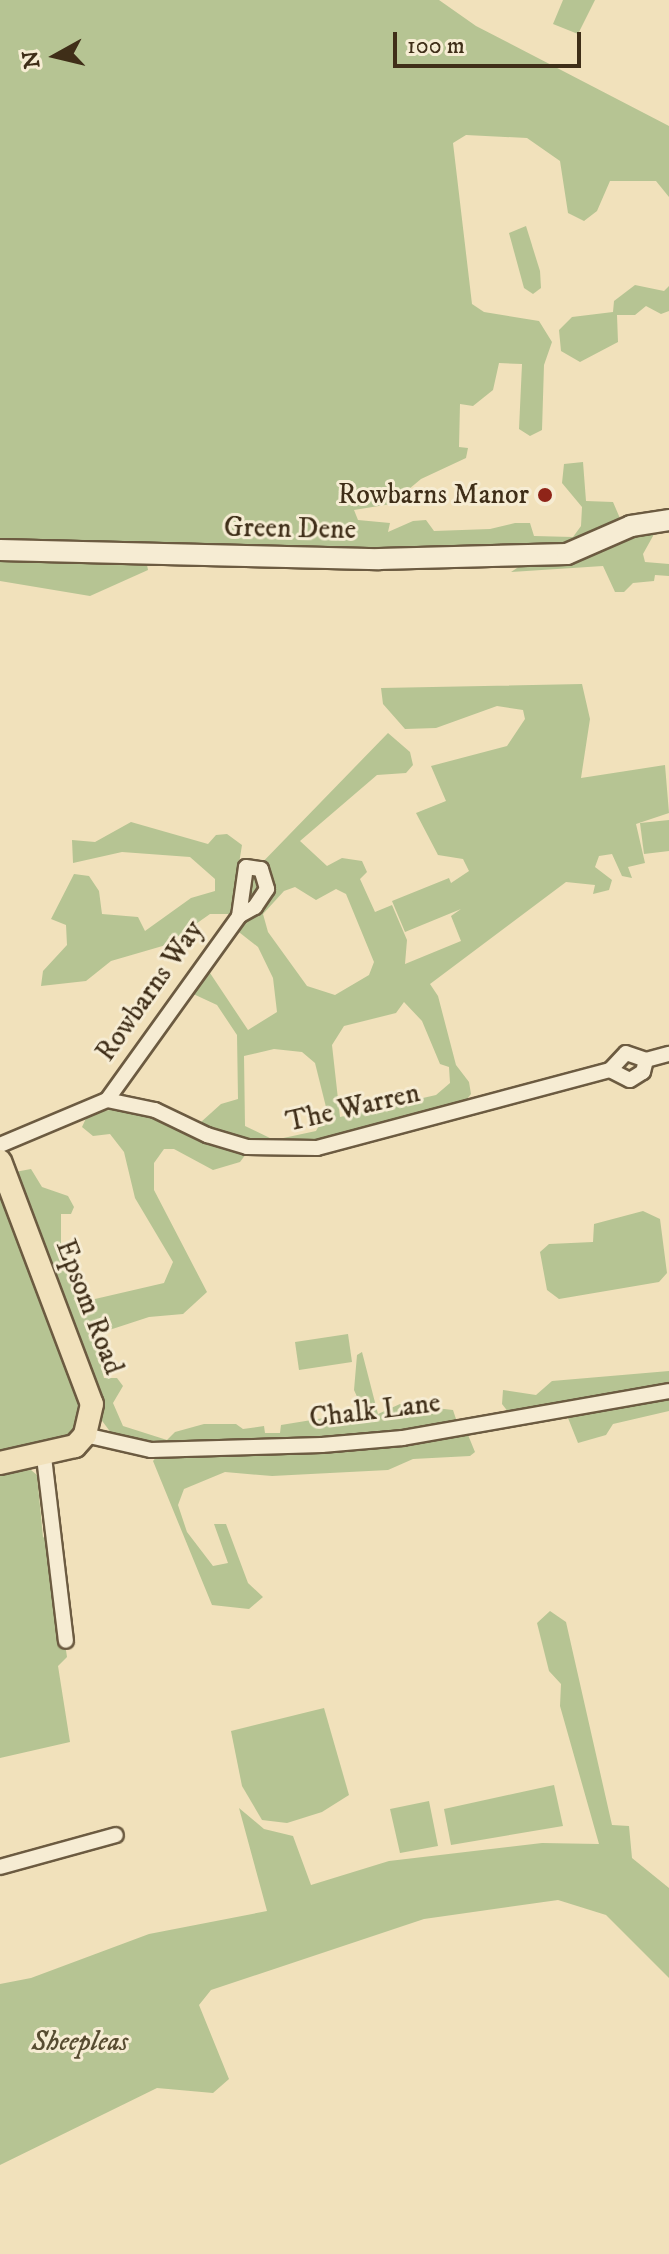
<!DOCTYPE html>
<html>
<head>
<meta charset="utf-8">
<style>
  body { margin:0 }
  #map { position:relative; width:669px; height:2254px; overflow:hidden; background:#f1e1bb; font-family:"IM FELL DW Pica",serif }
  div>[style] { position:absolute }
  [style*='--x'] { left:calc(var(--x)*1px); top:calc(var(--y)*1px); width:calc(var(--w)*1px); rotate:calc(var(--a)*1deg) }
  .green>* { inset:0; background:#b6c493 }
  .roads { filter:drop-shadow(2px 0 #6c5b41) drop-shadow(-2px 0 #6c5b41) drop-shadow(0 2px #6c5b41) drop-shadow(0 -2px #6c5b41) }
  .street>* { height:14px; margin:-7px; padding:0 7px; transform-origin:7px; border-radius:7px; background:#f6ecd3 }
  .secondary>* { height:20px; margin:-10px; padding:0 10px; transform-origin:10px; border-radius:10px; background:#f6ecd3 }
  .primary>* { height:22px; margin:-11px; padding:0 11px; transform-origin:11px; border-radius:11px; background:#f1e1bb }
  .dots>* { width:22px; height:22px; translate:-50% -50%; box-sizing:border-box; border:4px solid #f6ecd3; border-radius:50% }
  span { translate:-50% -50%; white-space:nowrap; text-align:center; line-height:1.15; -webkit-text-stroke:6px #f6ecd3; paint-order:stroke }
  .poi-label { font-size:28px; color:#3f2e18 }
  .right { translate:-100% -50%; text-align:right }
  .street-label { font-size:28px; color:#3f2e18 }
  .park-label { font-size:28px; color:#574c31; font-style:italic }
  .north { position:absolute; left:16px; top:16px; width:80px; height:80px; -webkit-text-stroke:6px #f6ecd3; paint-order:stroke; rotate:262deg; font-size:22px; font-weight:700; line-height:32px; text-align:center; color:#3f2e18 }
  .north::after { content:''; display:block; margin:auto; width:28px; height:36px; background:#3f2e18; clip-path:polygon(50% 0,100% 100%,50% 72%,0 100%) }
  .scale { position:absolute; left:393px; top:32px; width:188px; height:36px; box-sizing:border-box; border:4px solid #3f2e18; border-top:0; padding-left:10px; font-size:24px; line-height:28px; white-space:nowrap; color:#3f2e18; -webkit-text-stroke:6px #f6ecd3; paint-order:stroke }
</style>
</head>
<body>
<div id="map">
  <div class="green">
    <i style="clip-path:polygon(0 0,439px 0,476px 26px,669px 126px,669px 197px,656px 181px,610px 181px,597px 211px,584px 221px,568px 213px,560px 161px,527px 138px,466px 135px,453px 143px,472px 304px,484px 312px,539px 321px,552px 342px,544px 365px,542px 430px,530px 436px,519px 429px,522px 364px,499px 363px,493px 390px,473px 406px,460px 404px,459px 447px,468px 448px,466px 458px,421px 479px,391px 504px,354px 510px,358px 520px,390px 523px,388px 532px,413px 521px,426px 520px,434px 531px,490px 529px,515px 523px,530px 523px,534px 536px,573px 537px,581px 526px,582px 507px,562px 483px,564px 464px,583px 462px,586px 501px,613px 502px,622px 523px,589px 544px,392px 552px,0 546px)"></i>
    <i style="clip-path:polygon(563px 0,595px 0,578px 34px,553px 24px)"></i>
    <i style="clip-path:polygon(526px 226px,540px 271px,541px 288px,533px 294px,524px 288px,509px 233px)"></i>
    <i style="clip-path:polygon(635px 285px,664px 291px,669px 286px,669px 311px,661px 314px,646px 306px,635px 315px,617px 315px,618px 342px,580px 362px,561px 351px,559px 330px,572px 317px,613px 312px,614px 301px)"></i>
    <i style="clip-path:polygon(658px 527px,643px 554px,645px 562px,669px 564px,669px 576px,655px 575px,654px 581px,633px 583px,624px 592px,615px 592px,603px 566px,511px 572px,529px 560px)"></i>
    <i style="clip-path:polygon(0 558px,146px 560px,148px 570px,90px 596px,0 581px)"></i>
    <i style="clip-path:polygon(evenodd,582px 684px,590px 719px,581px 778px,665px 765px,669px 813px,636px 824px,645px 863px,628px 867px,632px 878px,622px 876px,612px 854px,599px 856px,595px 867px,612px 880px,609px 890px,593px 894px,595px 885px,566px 882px,430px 984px,438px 996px,456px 1065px,469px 1082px,471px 1094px,463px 1104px,329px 1141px,260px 1145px,206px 1129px,201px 1122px,221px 1104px,238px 1099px,237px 1035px,217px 1005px,189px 992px,206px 967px,248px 1030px,277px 1012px,273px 978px,258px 947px,235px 929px,251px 874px,388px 733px,410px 752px,413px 765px,406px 773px,377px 775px,300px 841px,327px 866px,342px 858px,362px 861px,367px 872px,360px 879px,375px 912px,392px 905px,407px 940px,405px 964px,461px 941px,451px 916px,461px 909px,405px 932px,392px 901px,449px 878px,451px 883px,469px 871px,463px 859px,438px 855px,416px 813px,446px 801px,431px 766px,507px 746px,525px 719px,523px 710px,497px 706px,436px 728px,405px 729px,383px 704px,381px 688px,582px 684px,295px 887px,316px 900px,336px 889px,346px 894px,374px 962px,369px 975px,335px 995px,307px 986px,268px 932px,263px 914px,284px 891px,295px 887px,582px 684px,404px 1002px,422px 1021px,440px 1064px,449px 1067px,450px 1083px,436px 1095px,340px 1117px,332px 1045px,344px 1026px,396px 1013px,404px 1002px,582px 684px,274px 1049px,302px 1052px,315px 1063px,327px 1111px,316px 1131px,274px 1140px,245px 1126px,244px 1056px,274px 1049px)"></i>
    <i style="clip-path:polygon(669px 820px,669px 851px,644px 854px,640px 823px)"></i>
    <i style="clip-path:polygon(131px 822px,208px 844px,216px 835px,227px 834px,242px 845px,231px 914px,210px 914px,166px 945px,111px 961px,86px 981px,41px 986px,43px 971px,67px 945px,66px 925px,51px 919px,74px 874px,89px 876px,99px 891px,102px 914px,138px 917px,145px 931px,191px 898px,215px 891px,215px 879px,190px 857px,122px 852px,73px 863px,72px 840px,95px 842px)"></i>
    <i style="clip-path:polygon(115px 1109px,136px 1111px,246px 1154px,240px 1162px,213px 1170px,174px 1149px,164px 1149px,154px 1163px,154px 1190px,207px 1292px,183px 1314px,149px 1317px,94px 1335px,104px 1378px,117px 1378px,123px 1386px,113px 1403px,123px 1426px,167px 1440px,175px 1432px,204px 1424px,236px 1424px,243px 1429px,264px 1426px,265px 1433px,280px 1433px,281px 1425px,330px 1417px,355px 1424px,364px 1412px,354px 1390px,357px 1355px,362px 1352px,378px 1414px,400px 1404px,453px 1410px,456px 1419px,450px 1426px,409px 1433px,161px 1447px,117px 1441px,100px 1418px,15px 1172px,31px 1169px,42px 1187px,68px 1196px,74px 1207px,71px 1214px,61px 1214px,61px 1248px,82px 1302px,164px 1283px,173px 1262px,135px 1198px,124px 1152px,110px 1134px,93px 1136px,82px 1127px,88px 1114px)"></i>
    <i style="clip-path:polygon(0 1193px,81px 1399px,79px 1420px,68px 1436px,0 1457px)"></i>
    <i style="clip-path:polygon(643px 1211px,660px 1219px,667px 1273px,659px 1282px,559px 1299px,547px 1290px,540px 1252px,549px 1244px,593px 1242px,594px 1224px)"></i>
    <i style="clip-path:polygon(348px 1334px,352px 1362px,299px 1370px,295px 1342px)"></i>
    <i style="clip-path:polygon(669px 1371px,669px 1386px,509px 1413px,502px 1404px,503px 1390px,536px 1395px,552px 1381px)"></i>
    <i style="clip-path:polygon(669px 1395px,669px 1411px,613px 1424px,606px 1435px,578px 1443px,566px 1413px)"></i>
    <i style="clip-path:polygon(466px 1430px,475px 1452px,470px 1456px,413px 1459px,388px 1470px,272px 1476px,225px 1472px,184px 1489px,178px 1505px,187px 1532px,213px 1566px,228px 1563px,214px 1524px,226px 1524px,248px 1583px,263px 1597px,249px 1609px,212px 1605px,153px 1461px,158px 1455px,341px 1451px)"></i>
    <i style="clip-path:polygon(31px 1470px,37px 1475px,43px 1537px,50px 1542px,67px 1657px,58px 1666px,70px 1742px,0 1758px,0 1473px)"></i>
    <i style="clip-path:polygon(550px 1611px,566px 1622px,612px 1825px,629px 1826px,632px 1858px,669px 1888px,669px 1978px,606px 1915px,558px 1900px,424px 1919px,211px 1990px,199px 2005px,229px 2079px,213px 2093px,157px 2088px,0 2165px,0 1984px,31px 1978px,149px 1934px,267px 1911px,239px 1808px,264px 1829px,293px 1836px,311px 1885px,389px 1861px,542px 1843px,599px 1844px,560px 1706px,561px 1684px,549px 1671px,537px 1623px)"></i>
    <i style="clip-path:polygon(324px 1708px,349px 1795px,322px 1812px,287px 1823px,262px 1820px,242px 1786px,231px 1731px)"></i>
    <i style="clip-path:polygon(554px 1785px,563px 1826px,451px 1845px,444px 1809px)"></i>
    <i style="clip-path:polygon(429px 1801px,438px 1846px,400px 1853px,390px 1809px)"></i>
  </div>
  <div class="roads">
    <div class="street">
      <i style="--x:610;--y:1070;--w:22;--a:27"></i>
      <i style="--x:630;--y:1080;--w:15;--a:-32"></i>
      <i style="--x:643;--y:1072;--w:12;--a:-76"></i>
      <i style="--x:107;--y:1100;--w:226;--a:-54.3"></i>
      <i style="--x:239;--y:916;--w:49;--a:-81.9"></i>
      <i style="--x:246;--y:867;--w:15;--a:8"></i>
      <i style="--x:261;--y:869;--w:21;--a:73"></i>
      <i style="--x:267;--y:889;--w:22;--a:124"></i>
      <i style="--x:255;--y:907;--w:18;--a:151"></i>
      <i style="--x:0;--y:1145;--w:116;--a:-22.8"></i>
      <i style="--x:107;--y:1100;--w:49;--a:11.8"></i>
      <i style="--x:155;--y:1110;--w:58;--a:25.7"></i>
      <i style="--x:207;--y:1135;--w:42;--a:16.7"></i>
      <i style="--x:247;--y:1147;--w:70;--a:0.8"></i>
      <i style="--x:317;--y:1148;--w:303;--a:-14.9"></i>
      <i style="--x:610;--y:1070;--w:23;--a:-47"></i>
      <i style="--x:626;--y:1053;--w:21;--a:19"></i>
      <i style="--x:646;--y:1060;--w:24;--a:-15"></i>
      <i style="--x:85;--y:1435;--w:68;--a:12.8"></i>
      <i style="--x:151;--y:1450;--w:171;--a:-1.7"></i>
      <i style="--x:322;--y:1445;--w:81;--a:-4.9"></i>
      <i style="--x:403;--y:1438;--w:270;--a:-10"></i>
      <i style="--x:44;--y:1457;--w:185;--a:83.2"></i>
      <i style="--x:0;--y:1867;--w:120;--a:-15.4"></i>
    </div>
    <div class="secondary">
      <i style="--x:0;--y:550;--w:379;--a:1.4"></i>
      <i style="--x:379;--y:559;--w:188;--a:-1.5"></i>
      <i style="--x:567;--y:554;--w:70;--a:-23.6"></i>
      <i style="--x:631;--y:526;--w:38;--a:-9"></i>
    </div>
    <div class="primary">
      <i style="--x:0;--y:1161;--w:260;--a:69.3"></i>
      <i style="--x:92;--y:1404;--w:32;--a:103"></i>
      <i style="--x:85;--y:1435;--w:15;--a:132"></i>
      <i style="--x:75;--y:1446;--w:77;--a:167.2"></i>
    </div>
  </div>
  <div class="dots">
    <i style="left:545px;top:495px;background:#8f2418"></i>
  </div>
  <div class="poi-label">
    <span class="right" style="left:529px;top:495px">Rowbarns Manor</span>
  </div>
  <div class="street-label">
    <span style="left:290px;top:529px;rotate:1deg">Green Dene</span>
    <span style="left:150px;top:991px;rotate:-55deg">Rowbarns Way</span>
    <span style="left:353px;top:1108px;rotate:-13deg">The Warren</span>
    <span style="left:89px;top:1307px;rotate:69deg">Epsom Road</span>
    <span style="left:375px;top:1411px;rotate:-7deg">Chalk Lane</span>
  </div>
  <div class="park-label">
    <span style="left:80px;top:2042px">Sheepleas</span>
  </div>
  <div class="north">N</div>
  <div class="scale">100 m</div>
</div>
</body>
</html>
